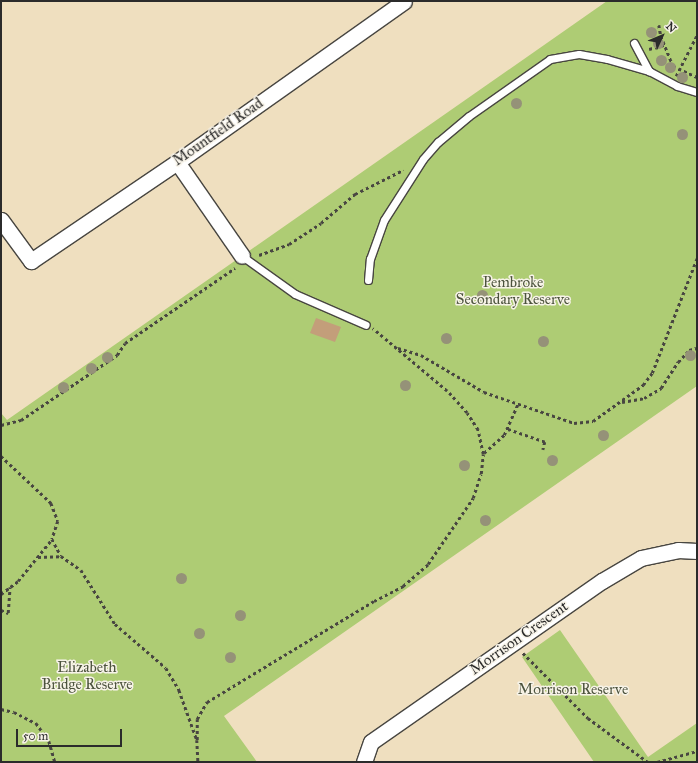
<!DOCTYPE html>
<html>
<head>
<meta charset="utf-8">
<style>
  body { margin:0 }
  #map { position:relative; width:698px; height:763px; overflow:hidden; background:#efdfbf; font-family:"IM FELL Great Primer",serif }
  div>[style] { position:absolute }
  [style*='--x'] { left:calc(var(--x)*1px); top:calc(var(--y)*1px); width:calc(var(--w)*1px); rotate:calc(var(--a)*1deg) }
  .green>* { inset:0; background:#aecc74 }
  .building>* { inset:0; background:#c39e7a }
  .path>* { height:2.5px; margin-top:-1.25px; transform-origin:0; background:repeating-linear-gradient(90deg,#484641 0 3px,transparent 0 6px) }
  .roads { filter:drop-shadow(1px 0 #484641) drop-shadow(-1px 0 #484641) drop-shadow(0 1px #484641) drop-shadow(0 -1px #484641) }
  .lane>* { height:7px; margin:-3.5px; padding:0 3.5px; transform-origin:3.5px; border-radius:3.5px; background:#fff }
  .street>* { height:15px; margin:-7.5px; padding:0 7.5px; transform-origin:7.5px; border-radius:7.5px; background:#fff }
  .trees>* { width:11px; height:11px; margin:-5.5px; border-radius:50%; background:#959278 }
  span { translate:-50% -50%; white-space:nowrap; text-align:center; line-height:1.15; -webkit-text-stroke:3px #f7f3e8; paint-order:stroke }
  .street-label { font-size:15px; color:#2b2b2b }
  .park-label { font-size:15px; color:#4c533d }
  .frame { position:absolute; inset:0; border:2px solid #2b2b2b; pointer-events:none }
  .north { position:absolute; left:642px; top:16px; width:40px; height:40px; -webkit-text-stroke:3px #f7f3e8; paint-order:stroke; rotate:46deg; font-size:11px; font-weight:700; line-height:16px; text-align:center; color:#2b2b2b }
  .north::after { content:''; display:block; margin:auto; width:14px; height:18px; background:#2b2b2b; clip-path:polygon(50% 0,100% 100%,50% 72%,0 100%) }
  .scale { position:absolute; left:16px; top:729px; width:106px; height:18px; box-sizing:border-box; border:2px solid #2b2b2b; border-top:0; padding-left:5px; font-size:12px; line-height:14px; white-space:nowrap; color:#2b2b2b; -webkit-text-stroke:3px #f7f3e8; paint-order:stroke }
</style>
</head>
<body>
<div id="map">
  <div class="green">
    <i style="clip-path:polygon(607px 1px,697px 1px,697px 386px,224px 716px,257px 762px,1px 762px,1px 413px,7px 420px)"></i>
    <i style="clip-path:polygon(560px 630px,648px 757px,697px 723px,697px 762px,594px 762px,522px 657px)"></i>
  </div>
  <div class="building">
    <i style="clip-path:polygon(316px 318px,341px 327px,335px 342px,310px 333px)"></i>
  </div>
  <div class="path">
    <i style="--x:659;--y:25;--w:11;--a:80"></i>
    <i style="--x:661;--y:36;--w:32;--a:68"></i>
    <i style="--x:673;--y:66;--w:26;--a:25"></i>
    <i style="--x:649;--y:49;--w:16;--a:-15"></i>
    <i style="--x:676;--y:76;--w:46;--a:-62.9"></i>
    <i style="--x:259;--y:255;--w:32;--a:-20"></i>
    <i style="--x:289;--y:244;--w:38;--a:-33"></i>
    <i style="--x:321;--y:223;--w:45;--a:-40.5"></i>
    <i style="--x:355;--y:194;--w:54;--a:-26.6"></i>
    <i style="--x:398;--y:348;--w:24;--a:17"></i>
    <i style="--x:421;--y:355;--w:73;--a:30.4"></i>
    <i style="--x:484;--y:392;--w:95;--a:19"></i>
    <i style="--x:574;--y:423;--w:19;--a:-6"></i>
    <i style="--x:593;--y:421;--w:62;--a:-35.8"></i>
    <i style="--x:643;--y:385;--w:15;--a:-53"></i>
    <i style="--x:652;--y:373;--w:123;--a:-68.6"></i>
    <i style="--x:622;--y:402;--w:22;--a:-10"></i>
    <i style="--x:644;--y:398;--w:20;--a:-30"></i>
    <i style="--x:661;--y:388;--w:31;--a:-57"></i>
    <i style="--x:678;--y:362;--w:16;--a:-47"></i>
    <i style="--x:689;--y:350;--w:8;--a:-14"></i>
    <i style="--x:1;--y:425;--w:21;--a:-14"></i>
    <i style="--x:21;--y:420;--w:116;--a:-34.1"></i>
    <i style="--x:117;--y:355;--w:14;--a:-56"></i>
    <i style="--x:125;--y:343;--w:133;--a:-34.3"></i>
    <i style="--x:508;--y:429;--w:39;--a:19"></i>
    <i style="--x:545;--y:442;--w:8;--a:104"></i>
    <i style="--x:484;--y:453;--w:27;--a:-42"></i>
    <i style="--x:504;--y:435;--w:34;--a:-66"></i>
    <i style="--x:1;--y:456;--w:69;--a:43.2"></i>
    <i style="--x:51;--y:503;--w:19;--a:69"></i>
    <i style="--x:58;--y:521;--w:19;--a:108"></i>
    <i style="--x:52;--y:539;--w:19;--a:62"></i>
    <i style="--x:61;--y:556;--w:24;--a:35"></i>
    <i style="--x:81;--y:570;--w:64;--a:57.8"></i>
    <i style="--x:115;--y:624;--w:67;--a:40.8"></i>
    <i style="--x:166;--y:668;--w:26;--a:59"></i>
    <i style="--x:179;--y:690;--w:53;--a:70.2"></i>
    <i style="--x:197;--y:740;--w:22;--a:87"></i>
    <i style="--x:38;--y:557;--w:23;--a:-2"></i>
    <i style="--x:1;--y:594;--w:21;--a:-37"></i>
    <i style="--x:18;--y:581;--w:54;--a:-51"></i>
    <i style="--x:1;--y:610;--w:8;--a:23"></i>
    <i style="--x:8;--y:613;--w:26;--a:-86"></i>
    <i style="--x:523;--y:653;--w:92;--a:45"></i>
    <i style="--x:588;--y:718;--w:74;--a:36.3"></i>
    <i style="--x:1;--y:709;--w:13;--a:13"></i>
    <i style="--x:14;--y:712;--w:25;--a:27"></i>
    <i style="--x:36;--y:723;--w:22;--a:54"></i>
    <i style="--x:49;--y:741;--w:22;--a:74"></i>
    <i style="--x:197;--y:740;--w:21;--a:-90"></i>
    <i style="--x:197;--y:719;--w:20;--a:-60"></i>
    <i style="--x:207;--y:702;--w:195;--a:-31.2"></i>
    <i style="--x:374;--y:601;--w:33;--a:-27"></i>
    <i style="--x:403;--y:586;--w:33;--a:-41"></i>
    <i style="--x:428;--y:564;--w:80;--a:-55.7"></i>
    <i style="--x:473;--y:498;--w:25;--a:-72"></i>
    <i style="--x:481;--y:474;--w:20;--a:-84"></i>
    <i style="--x:483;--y:454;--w:25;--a:-102"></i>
    <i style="--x:478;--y:430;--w:20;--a:-123"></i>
    <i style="--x:467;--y:413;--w:30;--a:-132"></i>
    <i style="--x:447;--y:391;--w:97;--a:-140"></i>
    <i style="--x:657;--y:762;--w:41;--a:-15.4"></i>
  </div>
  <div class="roads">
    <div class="lane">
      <i style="--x:634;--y:43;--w:32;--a:62"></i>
      <i style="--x:649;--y:71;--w:32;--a:28"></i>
      <i style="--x:677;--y:86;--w:21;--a:17"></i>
      <i style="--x:242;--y:256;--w:65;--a:35.6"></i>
      <i style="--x:295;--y:294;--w:77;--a:23.6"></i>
      <i style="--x:368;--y:280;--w:21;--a:-85"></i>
      <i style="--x:370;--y:259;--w:41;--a:-70.3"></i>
      <i style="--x:384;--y:220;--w:72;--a:-57.4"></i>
      <i style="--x:423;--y:159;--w:23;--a:-49"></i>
      <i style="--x:438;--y:142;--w:40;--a:-40"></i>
      <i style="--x:469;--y:116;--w:99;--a:-35.1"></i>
      <i style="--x:550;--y:59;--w:29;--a:-10"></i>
      <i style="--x:579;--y:54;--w:28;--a:10"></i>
      <i style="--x:607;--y:59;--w:44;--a:15.9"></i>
    </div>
    <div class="street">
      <i style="--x:177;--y:162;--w:114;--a:55.3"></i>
      <i style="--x:1;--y:220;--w:51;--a:53.8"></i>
      <i style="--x:31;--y:261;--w:176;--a:-34.1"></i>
      <i style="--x:177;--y:162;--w:278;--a:-35.3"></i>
      <i style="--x:364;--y:762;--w:21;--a:-71"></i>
      <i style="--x:371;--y:742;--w:282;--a:-34.9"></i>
      <i style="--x:602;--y:581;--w:45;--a:-30.5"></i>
      <i style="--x:641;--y:558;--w:38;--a:-12"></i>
      <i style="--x:678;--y:550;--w:19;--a:3"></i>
    </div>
  </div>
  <div class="trees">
    <i style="left:651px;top:32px"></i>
    <i style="left:658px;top:43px"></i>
    <i style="left:661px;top:60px"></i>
    <i style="left:670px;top:67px"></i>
    <i style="left:682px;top:77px"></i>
    <i style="left:516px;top:103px"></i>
    <i style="left:682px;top:134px"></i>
    <i style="left:482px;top:295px"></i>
    <i style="left:446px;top:338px"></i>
    <i style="left:543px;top:341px"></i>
    <i style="left:690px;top:355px"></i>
    <i style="left:107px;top:357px"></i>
    <i style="left:91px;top:368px"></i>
    <i style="left:405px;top:385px"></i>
    <i style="left:63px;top:387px"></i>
    <i style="left:603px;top:435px"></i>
    <i style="left:552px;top:460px"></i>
    <i style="left:464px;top:465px"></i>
    <i style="left:485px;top:520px"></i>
    <i style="left:181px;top:578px"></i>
    <i style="left:240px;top:615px"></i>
    <i style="left:199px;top:633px"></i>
    <i style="left:230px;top:657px"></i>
  </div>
  <div class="street-label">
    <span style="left:218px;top:132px;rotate:-35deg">Mountfield Road</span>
    <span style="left:519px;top:638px;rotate:-35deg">Morrison Crescent</span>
  </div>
  <div class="park-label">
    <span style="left:513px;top:291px">Pembroke<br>Secondary Reserve</span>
    <span style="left:87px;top:676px">Elizabeth<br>Bridge Reserve</span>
    <span style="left:573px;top:690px">Morrison Reserve</span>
  </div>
  <div class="frame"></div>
  <div class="north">N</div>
  <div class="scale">50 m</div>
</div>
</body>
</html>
